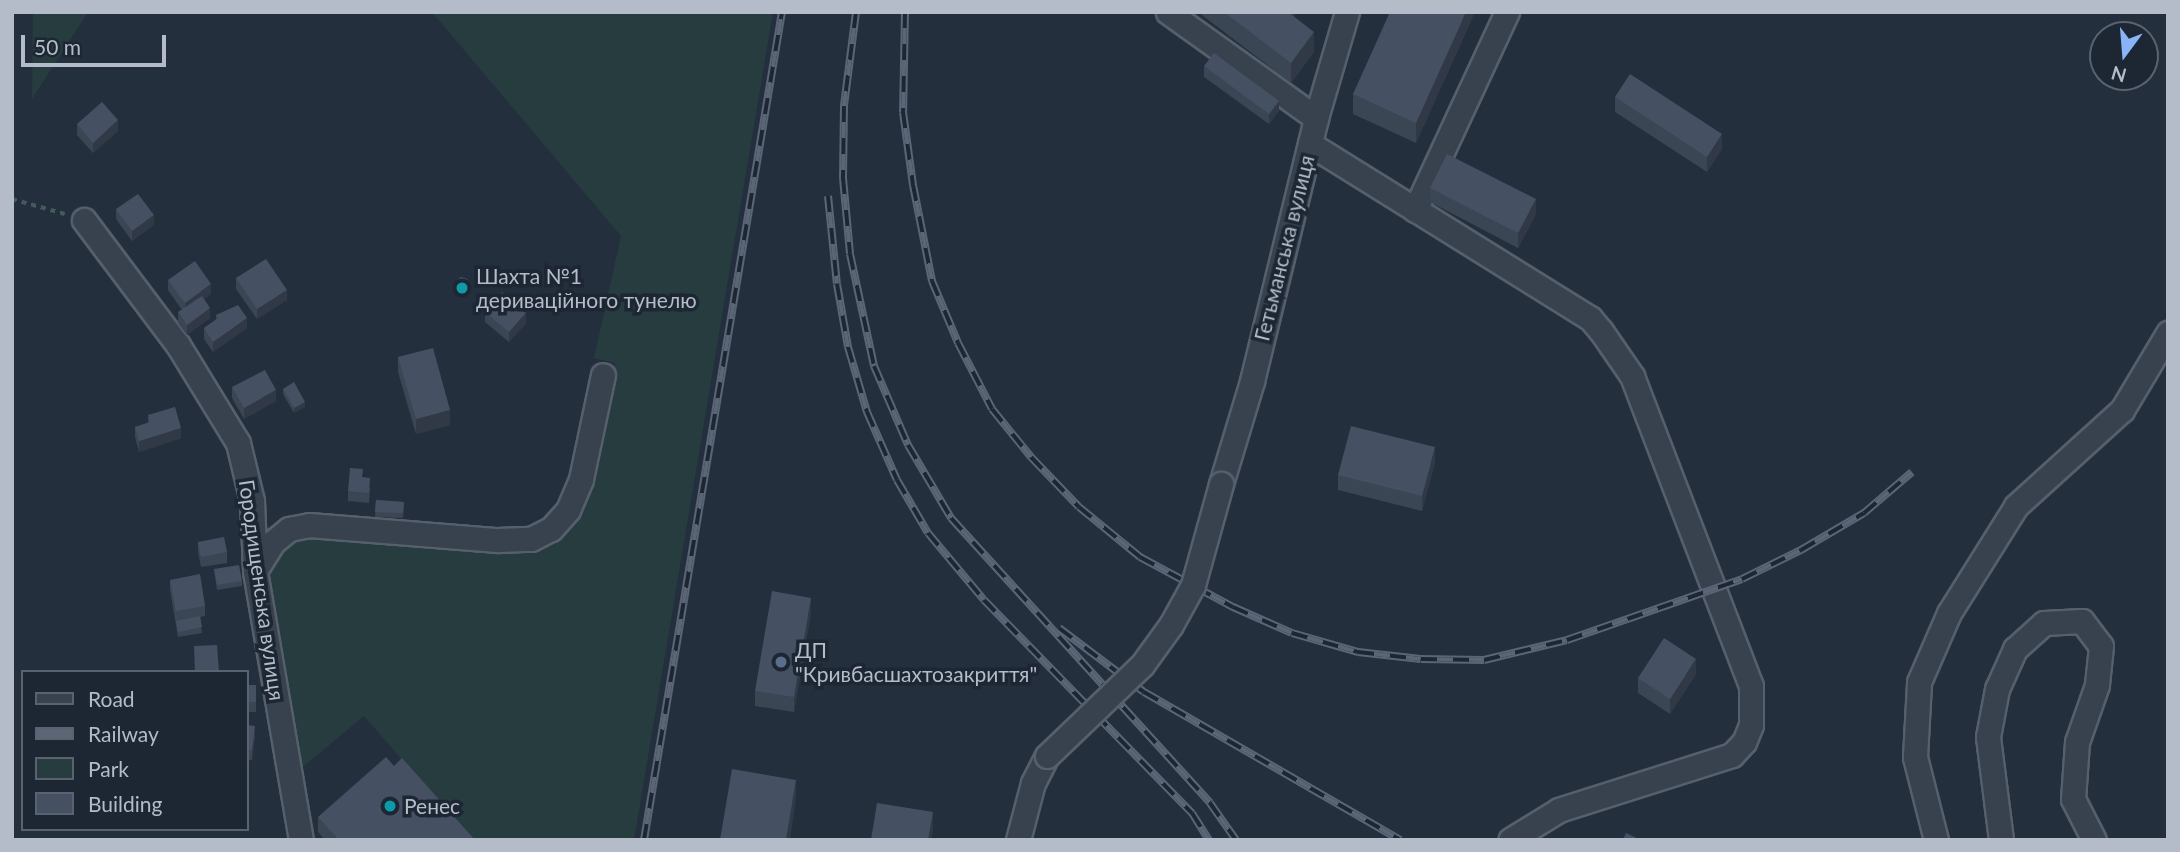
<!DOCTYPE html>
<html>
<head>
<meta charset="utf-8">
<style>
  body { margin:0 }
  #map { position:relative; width:2180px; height:852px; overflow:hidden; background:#242f3e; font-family:Lato,sans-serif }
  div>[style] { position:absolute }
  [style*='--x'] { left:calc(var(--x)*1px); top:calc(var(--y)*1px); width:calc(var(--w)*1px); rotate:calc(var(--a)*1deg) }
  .green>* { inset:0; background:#263c3f }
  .path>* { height:3.5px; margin-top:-1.75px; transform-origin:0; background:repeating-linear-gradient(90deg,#44595c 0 5px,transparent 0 10px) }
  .roads { filter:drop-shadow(2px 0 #565f6c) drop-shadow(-2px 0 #565f6c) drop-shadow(0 2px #565f6c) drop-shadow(0 -2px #565f6c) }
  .minor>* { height:23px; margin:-11.5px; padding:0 11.5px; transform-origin:11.5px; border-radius:11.5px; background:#38414e }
  .rail>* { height:8px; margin-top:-4px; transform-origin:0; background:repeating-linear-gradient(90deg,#1d2633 0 16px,#5a6575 0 32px); box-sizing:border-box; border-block:2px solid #5a6575 }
  .bridges { filter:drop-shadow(2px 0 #565f6c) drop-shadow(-2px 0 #565f6c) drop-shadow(0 2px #565f6c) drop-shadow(0 -2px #565f6c) }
  .minor-bridge>* { height:23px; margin:-11.5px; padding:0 11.5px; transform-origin:11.5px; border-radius:11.5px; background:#38414e }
  .wall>* { inset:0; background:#3b4654 }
  .shaded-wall>* { inset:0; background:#303945 }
  .building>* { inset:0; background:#455162 }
  .dots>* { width:19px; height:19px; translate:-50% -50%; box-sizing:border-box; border:4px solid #1d2633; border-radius:50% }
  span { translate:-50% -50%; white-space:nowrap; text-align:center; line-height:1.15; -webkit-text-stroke:7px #1d2633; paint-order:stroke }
  .street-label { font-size:21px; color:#b4bcc9 }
  .poi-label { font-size:21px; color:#b4bcc9 }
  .left { translate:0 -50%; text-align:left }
  .frame { position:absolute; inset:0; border:14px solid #b4bcc9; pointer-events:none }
  .legend { position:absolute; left:21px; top:670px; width:228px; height:161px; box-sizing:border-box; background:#1d2633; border:2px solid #59626f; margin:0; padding:9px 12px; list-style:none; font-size:21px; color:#b4bcc9 }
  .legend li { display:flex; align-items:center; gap:14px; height:35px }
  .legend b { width:35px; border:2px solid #59626f }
  .north { position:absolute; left:2089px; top:21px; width:70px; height:70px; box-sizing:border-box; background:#1d2633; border:2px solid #59626f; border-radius:50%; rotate:196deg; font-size:19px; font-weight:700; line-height:28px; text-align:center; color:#b4bcc9 }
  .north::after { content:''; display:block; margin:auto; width:24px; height:32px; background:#8ab4f8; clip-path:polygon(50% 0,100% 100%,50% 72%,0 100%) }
  .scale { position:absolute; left:21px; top:35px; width:145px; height:32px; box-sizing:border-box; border:4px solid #b4bcc9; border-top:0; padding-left:9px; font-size:21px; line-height:24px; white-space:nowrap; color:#b4bcc9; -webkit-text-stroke:5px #1d2633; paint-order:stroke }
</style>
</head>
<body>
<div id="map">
  <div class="green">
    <i style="clip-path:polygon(33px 12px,88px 12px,32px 99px)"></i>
    <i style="clip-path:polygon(432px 12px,773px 12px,634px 840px,472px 840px,364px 716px,298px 771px,265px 576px,280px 548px,294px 537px,309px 532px,558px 538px,581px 514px,591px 482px,615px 363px,594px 358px,621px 236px)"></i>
  </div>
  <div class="path">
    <i style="--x:12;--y:199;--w:55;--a:15.8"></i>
  </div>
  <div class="roads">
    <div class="minor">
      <i style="--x:1168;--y:12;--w:182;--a:35.6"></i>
      <i style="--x:1310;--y:144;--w:330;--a:31.9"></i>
      <i style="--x:1590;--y:318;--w:17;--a:50"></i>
      <i style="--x:1601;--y:331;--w:55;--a:55.4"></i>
      <i style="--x:1632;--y:376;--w:332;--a:69"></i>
      <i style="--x:1751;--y:686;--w:39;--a:90"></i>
      <i style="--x:1751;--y:725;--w:18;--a:112"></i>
      <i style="--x:1744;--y:742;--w:18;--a:133"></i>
      <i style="--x:1732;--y:755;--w:182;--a:162.4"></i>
      <i style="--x:1559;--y:810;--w:57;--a:148.5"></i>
      <i style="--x:1415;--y:210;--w:218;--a:-65.1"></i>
      <i style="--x:84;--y:220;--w:156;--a:53.1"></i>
      <i style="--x:178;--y:345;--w:115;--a:58.5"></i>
      <i style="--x:238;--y:443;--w:60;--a:76.4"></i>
      <i style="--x:252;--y:501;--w:70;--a:87.5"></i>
      <i style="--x:255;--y:571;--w:273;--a:80.3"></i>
      <i style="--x:1221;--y:484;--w:108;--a:-73.2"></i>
      <i style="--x:1252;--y:381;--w:271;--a:-76.3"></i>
      <i style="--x:1316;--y:118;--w:110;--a:-73.7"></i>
      <i style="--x:255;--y:571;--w:34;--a:-58"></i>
      <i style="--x:273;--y:542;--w:21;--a:-39"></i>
      <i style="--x:289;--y:529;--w:20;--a:-11"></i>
      <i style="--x:309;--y:525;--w:189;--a:4.6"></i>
      <i style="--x:497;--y:540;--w:34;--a:-2"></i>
      <i style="--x:531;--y:539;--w:22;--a:-27"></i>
      <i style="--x:551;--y:529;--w:25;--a:-48"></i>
      <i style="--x:568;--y:510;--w:34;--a:-67"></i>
      <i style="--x:581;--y:479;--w:106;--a:-78.1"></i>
      <i style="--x:1018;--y:840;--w:59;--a:-75.3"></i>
      <i style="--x:1033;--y:783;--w:30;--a:-63"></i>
      <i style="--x:1936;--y:840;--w:86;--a:-104.2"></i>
      <i style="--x:1915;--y:757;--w:75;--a:-86.9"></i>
      <i style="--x:1919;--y:682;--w:75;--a:-66.5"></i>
      <i style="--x:1949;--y:613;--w:126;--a:-57.9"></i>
      <i style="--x:2016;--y:506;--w:143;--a:-42.2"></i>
      <i style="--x:2122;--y:410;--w:90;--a:-59.1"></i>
      <i style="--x:2001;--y:840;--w:104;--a:-97.2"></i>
      <i style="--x:1988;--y:737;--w:49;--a:-79.4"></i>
      <i style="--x:1997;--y:689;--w:44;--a:-65.8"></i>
      <i style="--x:2015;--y:649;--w:39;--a:-42"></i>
      <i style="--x:2044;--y:623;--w:38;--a:-3"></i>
      <i style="--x:2082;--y:621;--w:31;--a:53"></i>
      <i style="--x:2101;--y:646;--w:39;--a:96"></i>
      <i style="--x:2097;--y:685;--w:60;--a:109.3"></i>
      <i style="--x:2077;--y:742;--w:57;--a:94"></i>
      <i style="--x:2073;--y:799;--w:46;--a:62.9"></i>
    </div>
  </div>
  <div class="rail">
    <i style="--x:856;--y:12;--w:95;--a:97.3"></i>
    <i style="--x:844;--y:106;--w:72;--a:90.8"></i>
    <i style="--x:843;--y:178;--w:76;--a:84.7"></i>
    <i style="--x:850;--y:254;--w:115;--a:77.9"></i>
    <i style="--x:874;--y:366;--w:86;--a:66.7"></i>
    <i style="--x:908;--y:445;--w:85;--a:59.5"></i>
    <i style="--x:951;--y:518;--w:385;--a:47.7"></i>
    <i style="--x:1210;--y:803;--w:45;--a:54.9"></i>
    <i style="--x:905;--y:12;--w:100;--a:91.1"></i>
    <i style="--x:903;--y:112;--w:74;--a:82.2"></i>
    <i style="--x:913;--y:185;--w:98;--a:78.8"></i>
    <i style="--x:932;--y:281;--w:67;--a:67.2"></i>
    <i style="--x:958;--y:343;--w:74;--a:62.7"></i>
    <i style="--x:992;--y:409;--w:62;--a:50.9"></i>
    <i style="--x:1031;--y:457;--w:69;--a:46.2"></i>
    <i style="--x:1079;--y:507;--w:79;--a:39.3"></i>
    <i style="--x:1140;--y:557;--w:106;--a:28.3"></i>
    <i style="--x:1233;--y:607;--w:64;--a:23.8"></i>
    <i style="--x:1292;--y:633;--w:69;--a:16.1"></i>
    <i style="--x:1358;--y:652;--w:63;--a:6.3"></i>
    <i style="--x:1421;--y:659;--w:63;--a:0.9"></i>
    <i style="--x:1484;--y:660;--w:85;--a:-13.5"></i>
    <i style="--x:1567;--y:640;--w:185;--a:-19.2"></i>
    <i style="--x:1742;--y:579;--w:66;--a:-26.2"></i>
    <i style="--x:1801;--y:550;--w:73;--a:-30.4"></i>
    <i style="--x:1864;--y:513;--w:63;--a:-40.5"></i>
    <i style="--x:828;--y:196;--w:88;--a:84.2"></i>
    <i style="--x:837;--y:284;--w:64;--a:80.1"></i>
    <i style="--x:848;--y:347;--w:68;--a:73.7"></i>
    <i style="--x:867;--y:412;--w:74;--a:66.2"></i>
    <i style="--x:897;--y:480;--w:61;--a:59.7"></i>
    <i style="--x:928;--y:533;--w:87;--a:50.1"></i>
    <i style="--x:984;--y:600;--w:298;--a:45.7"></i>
    <i style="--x:1192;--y:813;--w:32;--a:58"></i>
    <i style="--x:1059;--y:628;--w:106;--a:37"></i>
    <i style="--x:1144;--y:692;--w:296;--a:30"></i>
    <i style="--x:644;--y:840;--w:839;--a:-80.54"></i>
  </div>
  <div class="bridges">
    <div class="minor-bridge">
      <i style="--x:1047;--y:756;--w:132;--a:-43.8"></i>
      <i style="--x:1142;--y:665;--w:49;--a:-54.1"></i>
      <i style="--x:1171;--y:625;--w:46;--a:-61.2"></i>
      <i style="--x:1193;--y:585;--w:105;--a:-74.5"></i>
    </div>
  </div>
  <div class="wall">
    <i style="clip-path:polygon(1198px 12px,1295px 12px,1295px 18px,1314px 52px,1291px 83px)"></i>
    <i style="clip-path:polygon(1475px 12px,1416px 143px,1353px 114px,1353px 94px)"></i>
    <i style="clip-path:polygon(1204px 66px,1279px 111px,1269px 124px,1204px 77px)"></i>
    <i style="clip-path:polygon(1615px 97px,1722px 149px,1707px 172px,1615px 112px)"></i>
    <i style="clip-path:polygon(77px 124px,118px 131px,93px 153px,77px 135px)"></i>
    <i style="clip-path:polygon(1430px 188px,1536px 214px,1518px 248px,1430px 202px)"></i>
    <i style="clip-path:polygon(116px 209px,154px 225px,132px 241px,116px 219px)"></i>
    <i style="clip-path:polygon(236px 278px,287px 300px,257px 319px,236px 289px)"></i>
    <i style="clip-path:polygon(168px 280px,211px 294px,204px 299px,210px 318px,187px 335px,178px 323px,178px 312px,182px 310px,168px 290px)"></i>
    <i style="clip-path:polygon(456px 281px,468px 290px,464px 294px,457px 293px)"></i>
    <i style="clip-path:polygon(485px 312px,526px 323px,509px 342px,485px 322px)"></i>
    <i style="clip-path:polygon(216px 315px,247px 328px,213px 352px,204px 339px,204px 328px,216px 320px)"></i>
    <i style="clip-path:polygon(398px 357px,450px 425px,416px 434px,398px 372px)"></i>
    <i style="clip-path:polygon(232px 387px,276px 401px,244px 419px,232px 398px)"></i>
    <i style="clip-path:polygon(283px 389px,305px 407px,294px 413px,283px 394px)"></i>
    <i style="clip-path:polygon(148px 415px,181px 438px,139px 452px,135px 437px,135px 427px,148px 423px)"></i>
    <i style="clip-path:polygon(1435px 462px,1422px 511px,1338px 490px,1338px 475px)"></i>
    <i style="clip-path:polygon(363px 477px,370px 488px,369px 503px,348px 501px,348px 491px)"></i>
    <i style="clip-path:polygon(376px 500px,404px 502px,403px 518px,375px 517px)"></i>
    <i style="clip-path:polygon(198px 542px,227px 552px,227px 563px,201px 567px,198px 552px)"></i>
    <i style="clip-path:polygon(214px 569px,242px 581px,242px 586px,217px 590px)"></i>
    <i style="clip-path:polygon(170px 580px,205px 606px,205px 616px,200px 617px,202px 633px,178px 637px,170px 590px)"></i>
    <i style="clip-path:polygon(811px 613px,794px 712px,755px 706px,755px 691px)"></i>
    <i style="clip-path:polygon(1696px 674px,1670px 714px,1638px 693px,1638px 678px)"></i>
    <i style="clip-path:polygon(247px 685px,256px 685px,256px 712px,247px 712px)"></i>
    <i style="clip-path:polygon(247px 725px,255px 736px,252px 760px,247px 760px)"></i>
    <i style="clip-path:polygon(394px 766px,475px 840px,325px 840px,318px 832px,318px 817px)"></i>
  </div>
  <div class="shaded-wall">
    <i style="clip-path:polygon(1286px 12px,1295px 12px,1295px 18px)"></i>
    <i style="clip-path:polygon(1466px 12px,1475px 12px,1416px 143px,1416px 123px)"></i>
    <i style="clip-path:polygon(1314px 32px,1314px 52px,1291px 83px,1291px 63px)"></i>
    <i style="clip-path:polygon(1279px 101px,1279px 111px,1269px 124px,1269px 114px)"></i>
    <i style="clip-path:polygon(118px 120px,118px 131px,93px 153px,93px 143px)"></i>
    <i style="clip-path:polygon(1722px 134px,1722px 149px,1707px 172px,1707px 157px)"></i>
    <i style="clip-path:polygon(1536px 199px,1536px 214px,1518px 248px,1518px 233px)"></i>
    <i style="clip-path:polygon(154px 215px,154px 225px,132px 241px,132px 231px)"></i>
    <i style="clip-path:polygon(211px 284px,211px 294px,185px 313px,185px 303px)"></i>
    <i style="clip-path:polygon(468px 285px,468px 290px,464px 294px,464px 289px)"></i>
    <i style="clip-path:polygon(287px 290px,287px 300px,257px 319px,257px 309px)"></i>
    <i style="clip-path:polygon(210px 308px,210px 318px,187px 335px,187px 325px)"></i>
    <i style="clip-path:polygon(526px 313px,526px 323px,509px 342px,509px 332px)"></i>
    <i style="clip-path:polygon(247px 318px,247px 328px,213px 352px,213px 342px)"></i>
    <i style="clip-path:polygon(276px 390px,276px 401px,244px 419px,244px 408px)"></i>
    <i style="clip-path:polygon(305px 402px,305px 407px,294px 413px,294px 408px)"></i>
    <i style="clip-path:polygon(450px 410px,450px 425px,416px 434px,416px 419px)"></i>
    <i style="clip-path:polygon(181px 428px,181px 438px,139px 452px,139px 441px)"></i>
    <i style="clip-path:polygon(1435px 447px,1435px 462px,1422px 511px,1422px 496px)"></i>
    <i style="clip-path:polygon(811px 598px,811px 613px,794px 712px,794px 697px)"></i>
    <i style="clip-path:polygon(1696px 659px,1696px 674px,1670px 714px,1670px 699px)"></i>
    <i style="clip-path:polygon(255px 726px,255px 736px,252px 760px,252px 750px)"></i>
    <i style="clip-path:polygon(796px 780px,796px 799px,790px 840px,786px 840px)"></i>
    <i style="clip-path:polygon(933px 812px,933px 831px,931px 840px,928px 840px)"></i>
  </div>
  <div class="building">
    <i style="clip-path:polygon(1224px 12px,1288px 12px,1314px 32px,1291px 63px)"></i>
    <i style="clip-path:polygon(1390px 12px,1466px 12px,1416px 123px,1353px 94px)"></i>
    <i style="clip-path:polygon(1214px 53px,1279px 101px,1269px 114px,1204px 66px)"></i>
    <i style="clip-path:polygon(1630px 74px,1722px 134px,1707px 157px,1615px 97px)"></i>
    <i style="clip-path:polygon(102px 102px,118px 120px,93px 143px,77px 124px)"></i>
    <i style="clip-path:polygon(1447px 154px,1536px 199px,1518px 233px,1430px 188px)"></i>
    <i style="clip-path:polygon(138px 194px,154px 215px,132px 231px,116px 209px)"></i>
    <i style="clip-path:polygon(266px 259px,287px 290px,257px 309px,236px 278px)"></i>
    <i style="clip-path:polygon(195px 261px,211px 284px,185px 303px,168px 280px)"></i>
    <i style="clip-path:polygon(461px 277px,467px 279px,468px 285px,464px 289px,457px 287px,456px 281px)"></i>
    <i style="clip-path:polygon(502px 292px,526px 313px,509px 332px,485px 312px)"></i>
    <i style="clip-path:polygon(202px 296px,210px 308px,187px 325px,178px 312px)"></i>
    <i style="clip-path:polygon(238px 305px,247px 318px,213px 342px,204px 328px,218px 318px,216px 315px)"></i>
    <i style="clip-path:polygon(433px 348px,450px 410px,416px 419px,398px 357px)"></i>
    <i style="clip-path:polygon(265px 370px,276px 390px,244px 408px,232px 387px)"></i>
    <i style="clip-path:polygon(294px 382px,305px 402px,294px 408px,283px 389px)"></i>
    <i style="clip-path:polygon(175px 407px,181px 428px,139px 441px,135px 427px,150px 422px,148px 415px)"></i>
    <i style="clip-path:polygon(1351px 426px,1435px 447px,1422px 496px,1338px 475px)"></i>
    <i style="clip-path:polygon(350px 468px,363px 469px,362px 477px,370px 478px,369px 493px,348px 491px)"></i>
    <i style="clip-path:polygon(376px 500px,404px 502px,403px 513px,375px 512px)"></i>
    <i style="clip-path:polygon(224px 537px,227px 552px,201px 557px,198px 542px)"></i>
    <i style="clip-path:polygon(239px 565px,242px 581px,217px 585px,214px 569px)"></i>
    <i style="clip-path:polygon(200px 574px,205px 606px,176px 611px,170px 580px)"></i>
    <i style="clip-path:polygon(772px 591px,811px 598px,794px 697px,755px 691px)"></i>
    <i style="clip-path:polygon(200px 616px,202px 627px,178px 632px,176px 621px)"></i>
    <i style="clip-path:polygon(1664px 638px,1696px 659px,1670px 699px,1638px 678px)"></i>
    <i style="clip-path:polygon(217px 645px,219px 672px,195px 672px,194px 646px)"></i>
    <i style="clip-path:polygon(247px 685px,256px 685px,256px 702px,247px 702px)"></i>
    <i style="clip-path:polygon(247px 725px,255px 726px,252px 750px,247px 750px)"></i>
    <i style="clip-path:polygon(386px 757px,394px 766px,402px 758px,475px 840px,339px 840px,318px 817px)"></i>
    <i style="clip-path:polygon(732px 769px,796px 780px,786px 840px,720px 840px)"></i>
    <i style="clip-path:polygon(877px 803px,933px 812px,928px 840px,871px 840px)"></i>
    <i style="clip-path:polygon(1626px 833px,1641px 840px,1623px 840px)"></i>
  </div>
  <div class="dots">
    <i style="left:462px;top:288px;background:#0f9aa8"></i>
    <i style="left:781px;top:662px;background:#5c6f8a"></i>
    <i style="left:390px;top:806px;background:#0f9aa8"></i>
  </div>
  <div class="street-label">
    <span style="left:1284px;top:248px;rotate:-76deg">Гетьманська вулиця</span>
    <span style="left:262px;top:590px;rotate:82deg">Городищенська вулиця</span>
  </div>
  <div class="poi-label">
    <span class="left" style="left:476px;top:288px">Шахта №1<br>дериваційного тунелю</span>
    <span class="left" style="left:795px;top:662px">ДП<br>"Кривбасшахтозакриття"</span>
    <span class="left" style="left:404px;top:806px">Ренес</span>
  </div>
  <div class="frame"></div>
  <ul class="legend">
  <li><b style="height:9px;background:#38414e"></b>Road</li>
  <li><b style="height:9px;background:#5a6575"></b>Railway</li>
  <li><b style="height:19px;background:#263c3f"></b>Park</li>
  <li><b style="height:19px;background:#455162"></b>Building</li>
  </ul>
  <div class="north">N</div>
  <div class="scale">50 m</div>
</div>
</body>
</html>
